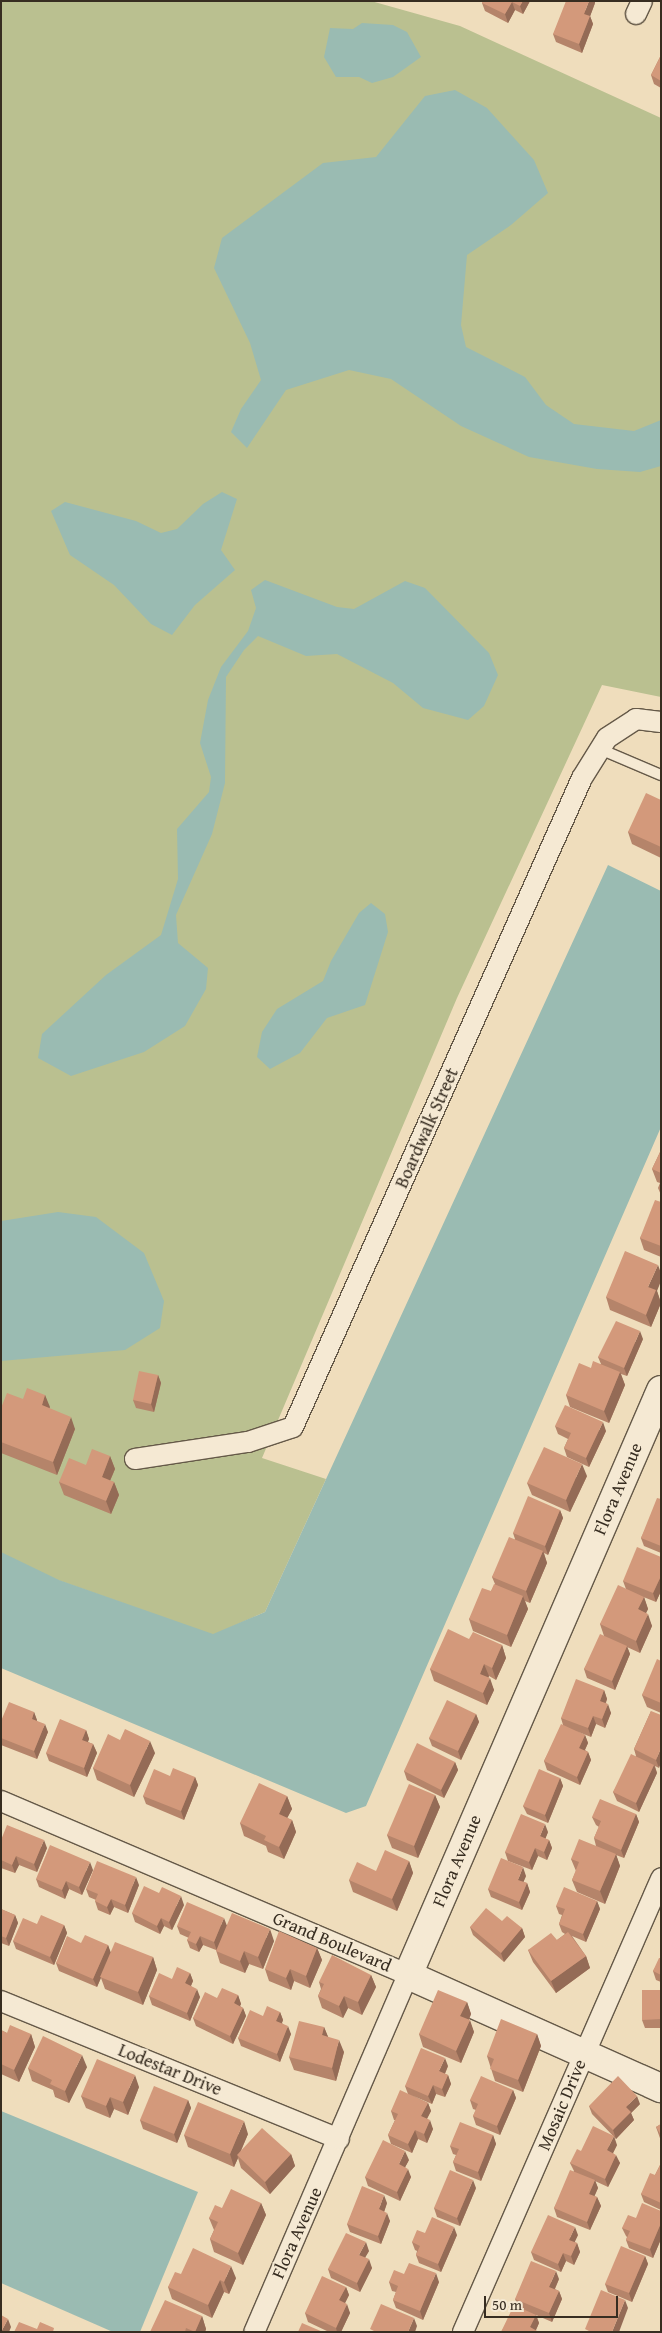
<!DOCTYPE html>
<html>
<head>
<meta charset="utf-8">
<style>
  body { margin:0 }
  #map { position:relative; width:662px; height:2333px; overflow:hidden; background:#efddbc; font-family:"Gentium Book Plus",serif }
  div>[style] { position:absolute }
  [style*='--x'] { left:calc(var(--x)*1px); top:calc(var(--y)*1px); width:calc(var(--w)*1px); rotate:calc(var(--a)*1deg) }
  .green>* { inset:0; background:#bac090 }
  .water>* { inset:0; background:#9abbb2 }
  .roads { filter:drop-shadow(1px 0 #655948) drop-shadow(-1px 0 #655948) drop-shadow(0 1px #655948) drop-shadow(0 -1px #655948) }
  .lane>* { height:10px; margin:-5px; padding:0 5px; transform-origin:5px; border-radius:5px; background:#f5e9d3 }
  .street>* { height:20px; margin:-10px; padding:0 10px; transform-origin:10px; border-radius:10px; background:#f5e9d3 }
  .secondary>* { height:28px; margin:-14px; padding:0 14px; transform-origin:14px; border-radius:14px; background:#f5e9d3 }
  .wall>* { inset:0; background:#b5846a }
  .shaded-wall>* { inset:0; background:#946b56 }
  .building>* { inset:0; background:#d3997b }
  span { translate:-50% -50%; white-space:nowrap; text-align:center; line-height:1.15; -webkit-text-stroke:4px #f5e9d3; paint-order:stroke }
  .street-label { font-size:18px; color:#372d21 }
  .frame { position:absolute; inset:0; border:2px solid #372d21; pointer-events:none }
  .scale { position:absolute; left:484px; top:2296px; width:134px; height:22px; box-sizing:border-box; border:2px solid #372d21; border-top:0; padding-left:6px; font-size:15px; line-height:18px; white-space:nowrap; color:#372d21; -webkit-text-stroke:4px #f5e9d3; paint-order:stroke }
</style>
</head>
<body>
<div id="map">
  <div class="green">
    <i style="clip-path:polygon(1px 1px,371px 1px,460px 26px,661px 118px,661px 697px,602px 685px,457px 998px,262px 1458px,326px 1479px,265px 1612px,213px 1635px,1px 1560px)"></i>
  </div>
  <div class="water">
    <i style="clip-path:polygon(362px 23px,393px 25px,407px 32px,421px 57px,393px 77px,372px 83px,359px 77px,336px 77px,324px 57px,330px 28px,353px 29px)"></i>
    <i style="clip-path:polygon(455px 90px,487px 108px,534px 160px,548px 193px,511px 225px,467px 255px,461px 325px,466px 347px,525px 377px,546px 405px,574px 424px,634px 431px,661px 420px,661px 466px,640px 472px,597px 469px,529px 457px,461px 426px,391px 379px,349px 370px,286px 390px,247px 448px,231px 432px,241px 409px,261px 380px,250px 343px,214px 268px,222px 238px,323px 163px,376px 157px,425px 96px)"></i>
    <i style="clip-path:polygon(222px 492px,237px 499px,221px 550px,235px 570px,195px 605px,172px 635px,151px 624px,114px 585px,70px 555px,51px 511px,65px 502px,136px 521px,161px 533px,177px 529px,203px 504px)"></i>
    <i style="clip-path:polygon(265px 580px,337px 607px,354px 609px,405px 581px,425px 588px,489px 653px,498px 675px,484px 706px,468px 720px,423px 708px,393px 683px,337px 654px,306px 656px,258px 636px,244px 650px,226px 677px,225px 783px,212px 834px,176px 915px,178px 943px,208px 968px,206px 989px,185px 1026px,144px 1052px,71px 1076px,38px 1058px,42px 1034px,106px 975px,161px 935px,178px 879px,177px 829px,209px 792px,211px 777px,200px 743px,208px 700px,221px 667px,248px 631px,256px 608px,251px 590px)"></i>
    <i style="clip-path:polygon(608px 865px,661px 891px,661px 1127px,366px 1806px,346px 1813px,1px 1668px,1px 1552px,59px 1580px,213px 1634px,265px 1612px)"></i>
    <i style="clip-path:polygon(371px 903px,385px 914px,388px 932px,365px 1005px,327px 1018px,300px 1053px,270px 1069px,257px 1057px,262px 1032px,277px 1009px,323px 981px,331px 961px,359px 913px)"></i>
    <i style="clip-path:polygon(58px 1212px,96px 1217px,144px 1253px,164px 1301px,160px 1328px,125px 1350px,1px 1361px,1px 1221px)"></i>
    <i style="clip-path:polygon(1px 2111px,198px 2192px,140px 2332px,113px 2332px,1px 2283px)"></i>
  </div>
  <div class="roads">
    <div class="lane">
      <i style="--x:600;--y:749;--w:66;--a:23.1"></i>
    </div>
    <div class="street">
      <i style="--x:636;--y:14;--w:14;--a:-65"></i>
      <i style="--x:135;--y:1459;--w:114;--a:-8.6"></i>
      <i style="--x:248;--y:1442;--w:47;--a:-18.4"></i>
      <i style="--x:293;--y:1427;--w:710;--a:-66"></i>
      <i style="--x:582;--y:778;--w:47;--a:-58"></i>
      <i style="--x:607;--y:738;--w:35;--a:-33"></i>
      <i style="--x:636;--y:719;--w:25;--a:7"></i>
      <i style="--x:1;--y:1801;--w:443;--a:23.1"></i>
      <i style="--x:408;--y:1975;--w:389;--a:113.3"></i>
      <i style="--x:1;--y:2001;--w:365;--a:22.2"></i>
      <i style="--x:463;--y:2332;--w:495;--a:-66.4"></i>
    </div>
    <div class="secondary">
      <i style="--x:661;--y:1390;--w:637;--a:113.39"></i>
      <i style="--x:408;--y:1975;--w:277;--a:24.1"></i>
    </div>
  </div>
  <div class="wall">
    <i style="clip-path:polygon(482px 1px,530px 1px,523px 14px,515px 10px,508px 23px,485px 11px,482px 3px)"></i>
    <i style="clip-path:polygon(595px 3px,590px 16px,593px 24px,582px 53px,556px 42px,553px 34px)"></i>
    <i style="clip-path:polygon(661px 55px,661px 88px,654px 84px,651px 75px)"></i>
    <i style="clip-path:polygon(661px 800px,661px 858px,632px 844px,628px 832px)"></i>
    <i style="clip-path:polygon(661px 1150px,661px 1195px,658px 1188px,660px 1183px,657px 1182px,652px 1169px)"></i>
    <i style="clip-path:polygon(661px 1202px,661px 1257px,644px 1250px,640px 1238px)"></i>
    <i style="clip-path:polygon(657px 1291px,661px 1303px,651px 1327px,610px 1310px,606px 1297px)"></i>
    <i style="clip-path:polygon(643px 1339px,627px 1376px,621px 1374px,625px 1385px,609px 1423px,570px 1407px,566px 1395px,591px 1368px,601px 1364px,598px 1357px)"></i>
    <i style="clip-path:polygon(158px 1375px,161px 1383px,154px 1412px,136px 1408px,133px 1400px)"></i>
    <i style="clip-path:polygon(45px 1395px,49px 1408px,75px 1429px,57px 1475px,1px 1453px,1px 1408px,23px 1399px)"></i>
    <i style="clip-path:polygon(555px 1426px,606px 1431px,589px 1467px,567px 1457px,564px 1448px,568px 1439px,558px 1434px)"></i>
    <i style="clip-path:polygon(110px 1456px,115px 1469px,110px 1481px,114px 1482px,119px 1495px,111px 1514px,64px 1495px,59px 1482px,86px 1465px)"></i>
    <i style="clip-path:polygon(587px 1476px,570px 1512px,532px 1495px,527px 1483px)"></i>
    <i style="clip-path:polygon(661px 1499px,661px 1553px,644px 1546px,641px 1538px)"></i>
    <i style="clip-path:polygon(560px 1510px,563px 1518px,548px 1555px,544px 1553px,547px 1563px,530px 1603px,525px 1601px,528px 1609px,511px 1647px,473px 1631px,469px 1619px,491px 1591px,495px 1584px,492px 1577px,515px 1539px,513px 1533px)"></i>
    <i style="clip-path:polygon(661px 1557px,661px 1591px,656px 1602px,636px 1594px,644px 1597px,648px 1609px,646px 1613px,652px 1626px,640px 1653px,627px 1647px,630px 1654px,615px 1690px,587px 1678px,584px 1669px,604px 1636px,600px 1624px,626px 1589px,623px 1581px)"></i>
    <i style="clip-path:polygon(469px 1639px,502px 1645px,506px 1658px,496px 1680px,489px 1676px,488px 1677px,494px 1690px,487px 1705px,434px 1681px,430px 1669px)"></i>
    <i style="clip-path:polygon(661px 1661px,661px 1713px,647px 1707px,642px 1695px)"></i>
    <i style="clip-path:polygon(604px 1690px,607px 1699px,606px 1703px,611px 1713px,605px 1728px,596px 1724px,591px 1737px,576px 1731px,585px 1735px,588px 1743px,585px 1750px,588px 1752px,591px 1760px,580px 1785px,547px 1770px,544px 1761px,563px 1725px,561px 1718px)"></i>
    <i style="clip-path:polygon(651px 1711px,659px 1768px,655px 1766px,657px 1773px,639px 1812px,617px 1801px,613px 1792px,636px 1756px,634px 1749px)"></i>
    <i style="clip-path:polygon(34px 1712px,37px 1721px,48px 1732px,37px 1759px,1px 1745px,1px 1721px)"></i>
    <i style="clip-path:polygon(476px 1714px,479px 1722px,461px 1760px,432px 1746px,429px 1738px)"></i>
    <i style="clip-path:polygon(86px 1730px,89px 1739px,88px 1742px,93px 1744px,97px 1753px,87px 1777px,49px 1761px,46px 1753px)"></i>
    <i style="clip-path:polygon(120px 1740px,155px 1753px,134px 1797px,97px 1780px,93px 1768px)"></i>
    <i style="clip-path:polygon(455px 1762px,458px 1770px,444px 1798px,407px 1780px,404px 1771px)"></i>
    <i style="clip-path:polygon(170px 1776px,195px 1777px,198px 1785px,184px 1820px,146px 1804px,143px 1796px)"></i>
    <i style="clip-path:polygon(560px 1778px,563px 1786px,548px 1823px,527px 1814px,523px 1806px)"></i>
    <i style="clip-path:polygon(435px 1795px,440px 1807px,418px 1858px,392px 1848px,387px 1835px)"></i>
    <i style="clip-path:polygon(287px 1796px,292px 1809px,287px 1818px,292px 1820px,296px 1832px,284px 1859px,268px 1852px,266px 1846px,244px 1836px,240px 1823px)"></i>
    <i style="clip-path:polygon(636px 1814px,639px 1822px,624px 1858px,616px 1855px,620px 1866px,605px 1904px,577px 1892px,572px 1880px,576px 1871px,571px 1859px,596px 1846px,594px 1838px,599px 1827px,596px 1825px,592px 1817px)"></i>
    <i style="clip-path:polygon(548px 1832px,545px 1839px,549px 1840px,552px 1848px,547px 1860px,538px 1856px,532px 1870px,508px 1861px,505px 1852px)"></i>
    <i style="clip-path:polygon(1px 1840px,47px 1848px,37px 1872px,19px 1865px,15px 1873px,1px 1868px)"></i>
    <i style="clip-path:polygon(409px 1861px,413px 1873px,397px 1911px,353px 1892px,349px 1880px)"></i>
    <i style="clip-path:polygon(93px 1870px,82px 1895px,69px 1889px,65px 1899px,39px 1887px,36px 1879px)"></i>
    <i style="clip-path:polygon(526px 1876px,523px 1882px,527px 1883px,530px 1892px,522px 1910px,491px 1897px,488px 1889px)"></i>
    <i style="clip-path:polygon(139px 1885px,128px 1913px,114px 1907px,110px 1915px,98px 1910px,95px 1901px,96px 1900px,89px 1897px,86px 1889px)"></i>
    <i style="clip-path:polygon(597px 1901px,600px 1909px,586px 1942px,572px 1936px,586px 1956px,590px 1968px,556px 1993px,533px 1962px,528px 1950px,557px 1940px,565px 1934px,562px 1932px,559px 1924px,562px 1915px,559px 1914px,556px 1906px)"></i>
    <i style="clip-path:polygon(184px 1905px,172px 1930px,164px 1926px,160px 1934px,135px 1922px,132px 1913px)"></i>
    <i style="clip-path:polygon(1px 1909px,15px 1915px,18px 1923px,9px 1946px,1px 1943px)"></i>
    <i style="clip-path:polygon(502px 1921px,522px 1928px,525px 1937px,504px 1962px,473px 1935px,470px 1927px)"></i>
    <i style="clip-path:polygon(37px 1924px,64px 1925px,67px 1933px,54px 1965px,16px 1949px,13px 1941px)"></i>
    <i style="clip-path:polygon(227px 1925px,274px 1941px,263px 1969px,249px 1964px,245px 1973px,220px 1963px,216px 1950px,203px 1945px,199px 1952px,190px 1948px,187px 1940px,189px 1938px,180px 1934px,177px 1926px)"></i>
    <i style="clip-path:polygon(81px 1943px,108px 1945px,110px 1952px,153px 1957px,157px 1970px,143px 2005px,105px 1989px,101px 1978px,97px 1987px,59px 1971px,56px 1963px)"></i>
    <i style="clip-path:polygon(317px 1948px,322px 1960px,310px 1988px,294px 1981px,291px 1990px,269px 1981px,265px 1969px)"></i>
    <i style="clip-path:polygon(661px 1958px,661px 1982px,656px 1980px,653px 1971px)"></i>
    <i style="clip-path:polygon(190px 1973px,193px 1981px,191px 1986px,200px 1997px,190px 2021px,152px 2005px,149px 1996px,172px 1979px)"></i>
    <i style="clip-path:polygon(371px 1975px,376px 1987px,362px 2015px,348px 2008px,343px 2018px,322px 2008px,318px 1996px,321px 1989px,319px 1982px)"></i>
    <i style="clip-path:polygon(661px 1990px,661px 2028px,645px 2028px,642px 2020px)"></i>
    <i style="clip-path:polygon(238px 1995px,241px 2004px,240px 2006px,243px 2008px,246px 2016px,233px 2044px,196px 2026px,193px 2018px,217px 1998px)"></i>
    <i style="clip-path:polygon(467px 2002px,471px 2014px,469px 2020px,474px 2032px,461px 2063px,423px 2047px,419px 2034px)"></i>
    <i style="clip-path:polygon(280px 2012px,283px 2020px,282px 2023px,291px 2034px,280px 2062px,241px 2046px,238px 2038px,263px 2016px)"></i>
    <i style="clip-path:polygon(324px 2027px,328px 2037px,344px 2052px,336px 2081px,294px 2070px,289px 2057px)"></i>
    <i style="clip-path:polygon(1px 2030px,7px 2033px,31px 2034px,35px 2047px,19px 2082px,1px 2074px)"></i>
    <i style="clip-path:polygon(537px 2034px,541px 2046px,523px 2092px,495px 2081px,487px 2056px)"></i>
    <i style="clip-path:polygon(448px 2066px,445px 2074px,448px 2075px,451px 2084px,445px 2097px,436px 2094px,432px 2104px,411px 2095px,428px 2103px,431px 2111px,427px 2119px,433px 2129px,427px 2143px,418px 2139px,412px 2153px,391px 2144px,388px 2135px,395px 2120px,394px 2120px,391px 2111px,408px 2094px,405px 2086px)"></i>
    <i style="clip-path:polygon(87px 2067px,69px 2103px,55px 2097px,53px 2090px,32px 2081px,28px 2068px)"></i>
    <i style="clip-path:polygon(139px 2087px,128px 2115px,114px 2109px,110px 2118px,86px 2108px,81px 2096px)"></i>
    <i style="clip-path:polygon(513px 2090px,516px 2098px,500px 2135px,476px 2125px,473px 2116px,476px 2110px,473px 2109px,470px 2100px)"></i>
    <i style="clip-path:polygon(188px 2100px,191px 2108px,177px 2143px,143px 2129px,140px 2120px)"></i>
    <i style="clip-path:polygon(640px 2104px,631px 2113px,634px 2120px,616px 2139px,592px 2114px,589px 2106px)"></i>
    <i style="clip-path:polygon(661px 2124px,661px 2141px,656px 2127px)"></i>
    <i style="clip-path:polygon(248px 2134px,241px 2151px,291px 2154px,295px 2166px,270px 2194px,241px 2168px,238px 2158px,234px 2167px,188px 2147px,184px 2135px)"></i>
    <i style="clip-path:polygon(493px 2135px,496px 2144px,481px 2181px,456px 2171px,453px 2162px,456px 2155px,453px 2154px,450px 2146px)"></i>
    <i style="clip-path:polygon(617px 2145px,613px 2153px,620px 2163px,608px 2187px,595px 2181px,598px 2188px,594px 2196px,597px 2197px,601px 2206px,590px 2230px,557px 2217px,554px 2208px,574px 2171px,570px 2163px,581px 2151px)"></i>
    <i style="clip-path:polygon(409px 2160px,405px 2167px,411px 2177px,400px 2201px,368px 2186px,365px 2177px)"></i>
    <i style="clip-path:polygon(661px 2163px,661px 2210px,644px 2202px,641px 2194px,655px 2175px)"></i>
    <i style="clip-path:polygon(476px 2188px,460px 2226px,437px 2217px,434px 2208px)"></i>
    <i style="clip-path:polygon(261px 2203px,266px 2215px,243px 2265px,214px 2252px,210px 2239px,214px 2230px,209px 2218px,222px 2208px)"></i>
    <i style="clip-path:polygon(387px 2203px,384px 2212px,390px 2221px,381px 2244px,350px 2232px,347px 2224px)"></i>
    <i style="clip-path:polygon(661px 2211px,661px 2239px,653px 2258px,629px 2248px,626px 2240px,627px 2237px,626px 2236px,622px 2228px,636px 2218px)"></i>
    <i style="clip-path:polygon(425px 2233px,457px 2235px,441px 2272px,419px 2263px,416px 2255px,417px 2251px,415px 2250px,412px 2242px)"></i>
    <i style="clip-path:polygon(578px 2235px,574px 2242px,577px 2243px,580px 2252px,574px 2265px,566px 2261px,561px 2272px,534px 2260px,531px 2252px)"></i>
    <i style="clip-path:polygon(369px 2251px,365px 2257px,372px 2268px,360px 2292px,331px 2278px,328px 2269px)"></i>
    <i style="clip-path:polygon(645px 2256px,648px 2264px,632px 2302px,608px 2292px,605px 2284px)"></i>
    <i style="clip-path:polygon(181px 2274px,236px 2278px,229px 2294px,224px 2292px,212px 2318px,172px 2299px,168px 2287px)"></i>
    <i style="clip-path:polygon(404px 2274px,439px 2282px,423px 2320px,396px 2308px,393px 2300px,396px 2292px,392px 2291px,389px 2282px)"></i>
    <i style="clip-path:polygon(559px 2279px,555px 2289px,559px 2291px,562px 2299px,552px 2322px,536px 2315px,539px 2323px,536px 2330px,501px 2332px,518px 2306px,515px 2299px)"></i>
    <i style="clip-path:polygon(346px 2287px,349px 2295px,345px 2303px,350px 2313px,341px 2332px,329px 2332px,308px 2322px,305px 2313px)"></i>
    <i style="clip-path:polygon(202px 2316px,206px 2329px,205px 2332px,150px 2332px)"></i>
  </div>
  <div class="shaded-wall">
    <i style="clip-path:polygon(523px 1px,530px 1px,523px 14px,520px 6px)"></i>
    <i style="clip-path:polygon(589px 1px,595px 1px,595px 3px,588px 22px,584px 14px)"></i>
    <i style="clip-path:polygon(512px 2px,515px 10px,508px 23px,505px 14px)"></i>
    <i style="clip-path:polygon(590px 16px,593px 24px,582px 53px,579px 44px)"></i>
    <i style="clip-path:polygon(658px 1265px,661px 1273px,661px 1281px,657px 1291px,661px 1303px,651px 1327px,646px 1315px,648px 1287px)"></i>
    <i style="clip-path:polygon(640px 1331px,643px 1339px,627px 1376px,624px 1368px)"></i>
    <i style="clip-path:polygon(620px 1372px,625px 1385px,609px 1423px,604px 1411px)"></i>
    <i style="clip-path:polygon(158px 1375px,161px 1383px,154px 1412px,151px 1404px)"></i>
    <i style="clip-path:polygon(45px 1395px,50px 1407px,46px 1417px,42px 1405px)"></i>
    <i style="clip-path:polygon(71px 1417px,75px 1429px,57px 1475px,53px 1462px)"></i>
    <i style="clip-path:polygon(603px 1422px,606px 1431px,589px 1467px,586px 1458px)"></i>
    <i style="clip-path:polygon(110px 1456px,115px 1469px,106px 1490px,102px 1477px)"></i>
    <i style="clip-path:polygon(582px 1464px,587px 1476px,570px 1512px,566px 1500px)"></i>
    <i style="clip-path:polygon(114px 1482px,119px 1495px,111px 1514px,106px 1501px)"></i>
    <i style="clip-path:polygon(560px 1510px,563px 1518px,548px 1555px,545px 1546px)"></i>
    <i style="clip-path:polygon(543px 1551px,547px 1563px,530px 1603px,526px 1591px)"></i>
    <i style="clip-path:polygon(661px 1576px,661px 1591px,656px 1602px,653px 1593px)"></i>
    <i style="clip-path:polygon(523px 1596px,528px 1609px,511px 1647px,507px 1635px)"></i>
    <i style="clip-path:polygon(644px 1597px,648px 1609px,642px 1621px,638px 1609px)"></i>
    <i style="clip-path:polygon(648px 1614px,652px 1626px,640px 1653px,636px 1641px)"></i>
    <i style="clip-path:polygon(502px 1645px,506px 1658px,496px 1680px,492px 1668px)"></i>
    <i style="clip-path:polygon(627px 1646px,630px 1654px,615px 1690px,612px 1681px)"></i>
    <i style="clip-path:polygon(484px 1664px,489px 1676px,485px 1686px,480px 1674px)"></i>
    <i style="clip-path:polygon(490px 1678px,494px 1690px,487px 1705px,483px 1693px)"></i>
    <i style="clip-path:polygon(604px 1690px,607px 1699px,603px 1709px,600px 1701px)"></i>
    <i style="clip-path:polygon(608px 1704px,611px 1713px,605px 1728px,602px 1719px)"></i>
    <i style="clip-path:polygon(34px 1712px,37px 1720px,35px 1727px,32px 1719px)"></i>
    <i style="clip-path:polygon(476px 1714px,479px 1722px,461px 1760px,458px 1751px)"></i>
    <i style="clip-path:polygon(593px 1716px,596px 1724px,591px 1737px,588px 1728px)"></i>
    <i style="clip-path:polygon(45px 1724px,48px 1732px,37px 1759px,34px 1751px)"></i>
    <i style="clip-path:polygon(86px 1730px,89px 1739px,85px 1748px,82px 1740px)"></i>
    <i style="clip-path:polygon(585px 1735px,588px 1743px,582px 1756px,579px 1748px)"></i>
    <i style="clip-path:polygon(150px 1741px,155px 1753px,134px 1797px,130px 1785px)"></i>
    <i style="clip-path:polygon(93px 1744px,97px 1753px,87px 1777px,84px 1768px)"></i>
    <i style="clip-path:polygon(661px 1748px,661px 1763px,659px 1768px,656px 1760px)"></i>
    <i style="clip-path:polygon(588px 1752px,591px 1760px,580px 1785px,577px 1777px)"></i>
    <i style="clip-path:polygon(455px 1762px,458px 1770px,444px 1798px,441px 1790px)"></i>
    <i style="clip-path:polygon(654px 1765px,657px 1773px,639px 1812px,636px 1803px)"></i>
    <i style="clip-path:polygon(195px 1777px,198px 1785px,184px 1820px,181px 1811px)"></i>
    <i style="clip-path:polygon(560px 1778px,563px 1786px,548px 1823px,545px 1815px)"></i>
    <i style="clip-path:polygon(435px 1795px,440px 1807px,418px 1858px,414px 1846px)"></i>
    <i style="clip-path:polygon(287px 1796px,292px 1809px,283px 1826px,279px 1814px)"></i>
    <i style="clip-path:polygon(636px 1814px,639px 1822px,624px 1858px,621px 1850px)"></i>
    <i style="clip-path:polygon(292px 1820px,296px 1832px,284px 1859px,279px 1847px)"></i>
    <i style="clip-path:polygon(545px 1824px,548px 1832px,543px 1845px,540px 1836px)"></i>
    <i style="clip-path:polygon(44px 1840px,47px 1848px,37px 1872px,34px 1864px)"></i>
    <i style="clip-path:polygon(549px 1840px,552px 1848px,547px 1860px,544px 1852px)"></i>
    <i style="clip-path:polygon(535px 1848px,538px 1856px,532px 1870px,529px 1862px)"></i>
    <i style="clip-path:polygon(616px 1854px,620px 1866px,605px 1904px,600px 1891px)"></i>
    <i style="clip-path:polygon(16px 1856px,19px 1865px,15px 1873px,12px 1865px)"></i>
    <i style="clip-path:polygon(409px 1861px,413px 1873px,397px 1911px,392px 1899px)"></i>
    <i style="clip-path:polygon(90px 1862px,93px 1870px,82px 1895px,79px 1887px)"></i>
    <i style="clip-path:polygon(523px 1867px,526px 1876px,521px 1888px,518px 1880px)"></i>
    <i style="clip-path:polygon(136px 1877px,139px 1885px,128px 1913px,125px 1905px)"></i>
    <i style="clip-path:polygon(66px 1881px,69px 1889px,65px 1899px,62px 1890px)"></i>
    <i style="clip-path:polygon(527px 1883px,530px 1892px,522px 1910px,519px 1902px)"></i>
    <i style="clip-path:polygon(181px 1896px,184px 1905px,172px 1930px,169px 1922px)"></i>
    <i style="clip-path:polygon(111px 1899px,114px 1907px,110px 1915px,107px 1907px)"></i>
    <i style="clip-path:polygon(597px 1901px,600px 1909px,586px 1942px,583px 1934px)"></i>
    <i style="clip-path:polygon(15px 1915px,18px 1923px,9px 1946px,6px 1938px)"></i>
    <i style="clip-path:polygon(161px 1918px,164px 1926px,160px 1934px,157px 1926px)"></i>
    <i style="clip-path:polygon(224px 1918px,227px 1926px,217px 1951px,214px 1942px)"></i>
    <i style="clip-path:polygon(64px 1925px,67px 1933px,54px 1965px,50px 1957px)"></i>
    <i style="clip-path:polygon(522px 1928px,525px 1937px,504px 1962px,501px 1953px)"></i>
    <i style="clip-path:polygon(270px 1929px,274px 1941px,263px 1969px,258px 1957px)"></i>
    <i style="clip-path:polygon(200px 1936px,203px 1945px,199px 1952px,196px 1944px)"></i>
    <i style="clip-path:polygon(108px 1945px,111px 1953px,97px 1987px,93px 1979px)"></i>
    <i style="clip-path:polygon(317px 1948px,322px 1960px,310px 1988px,306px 1976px)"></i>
    <i style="clip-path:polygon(244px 1951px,249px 1964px,245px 1973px,240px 1961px)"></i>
    <i style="clip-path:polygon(586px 1956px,590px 1968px,556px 1993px,551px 1981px)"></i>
    <i style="clip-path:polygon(153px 1957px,157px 1970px,143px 2005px,138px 1992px)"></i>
    <i style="clip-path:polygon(290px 1969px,294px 1981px,291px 1990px,286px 1978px)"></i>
    <i style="clip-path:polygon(190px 1973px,193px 1981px,188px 1992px,185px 1983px)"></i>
    <i style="clip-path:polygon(371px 1975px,376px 1987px,362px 2015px,358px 2002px)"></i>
    <i style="clip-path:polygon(197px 1989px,200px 1997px,190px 2021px,187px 2013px)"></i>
    <i style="clip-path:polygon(238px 1995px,241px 2004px,237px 2012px,234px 2003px)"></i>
    <i style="clip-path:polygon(344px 1996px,348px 2008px,343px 2018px,339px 2006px)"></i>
    <i style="clip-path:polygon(467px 2002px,471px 2014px,465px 2028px,460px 2016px)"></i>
    <i style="clip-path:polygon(243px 2008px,246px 2016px,233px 2044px,230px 2036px)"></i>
    <i style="clip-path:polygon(280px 2012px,283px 2020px,279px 2030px,276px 2021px)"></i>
    <i style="clip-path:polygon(470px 2020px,474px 2032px,461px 2063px,456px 2051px)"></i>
    <i style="clip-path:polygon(288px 2026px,291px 2034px,280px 2062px,277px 2054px)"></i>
    <i style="clip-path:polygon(324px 2027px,329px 2039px,322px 2035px)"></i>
    <i style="clip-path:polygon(31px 2034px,35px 2047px,19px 2082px,14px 2070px)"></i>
    <i style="clip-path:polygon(537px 2034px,541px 2046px,523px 2092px,518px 2080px)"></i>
    <i style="clip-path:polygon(339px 2040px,344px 2052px,336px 2081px,332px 2068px)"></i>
    <i style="clip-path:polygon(82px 2055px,87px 2067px,69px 2103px,65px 2091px)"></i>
    <i style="clip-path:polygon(445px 2058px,448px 2066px,442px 2080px,439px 2071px)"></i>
    <i style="clip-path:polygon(135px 2075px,139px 2087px,128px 2115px,123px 2102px)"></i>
    <i style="clip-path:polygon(448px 2075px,451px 2084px,445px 2097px,442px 2089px)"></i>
    <i style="clip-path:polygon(433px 2085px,436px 2094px,432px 2104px,428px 2096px)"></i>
    <i style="clip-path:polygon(513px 2090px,516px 2098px,500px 2135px,497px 2126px)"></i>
    <i style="clip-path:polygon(637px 2096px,640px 2104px,631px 2113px,634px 2120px,616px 2139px,613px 2130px,626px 2107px)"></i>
    <i style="clip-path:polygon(110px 2097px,114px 2109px,110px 2118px,106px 2106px)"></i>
    <i style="clip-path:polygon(188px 2100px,191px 2108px,177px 2143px,174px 2134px)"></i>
    <i style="clip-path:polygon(428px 2103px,431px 2111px,424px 2124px,421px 2116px)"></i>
    <i style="clip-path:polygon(430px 2120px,433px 2129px,427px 2143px,424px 2134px)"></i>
    <i style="clip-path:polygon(244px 2121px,248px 2134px,238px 2157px,237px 2155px,238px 2158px,234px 2167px,230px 2154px)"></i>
    <i style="clip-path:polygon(415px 2130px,418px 2139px,412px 2153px,408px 2144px)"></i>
    <i style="clip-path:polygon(493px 2135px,496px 2144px,481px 2181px,478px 2172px)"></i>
    <i style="clip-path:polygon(614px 2136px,617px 2145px,610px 2159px,607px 2150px)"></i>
    <i style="clip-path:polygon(405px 2151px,409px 2160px,402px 2173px,399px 2164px)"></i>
    <i style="clip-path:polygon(291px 2154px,295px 2166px,270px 2194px,265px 2182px)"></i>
    <i style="clip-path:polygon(616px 2155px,620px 2163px,608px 2187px,605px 2179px)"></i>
    <i style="clip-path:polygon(408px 2169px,411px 2177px,400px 2201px,397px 2192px)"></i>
    <i style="clip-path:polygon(473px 2180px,476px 2188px,460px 2226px,457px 2218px)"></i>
    <i style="clip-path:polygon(595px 2180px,598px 2188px,592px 2202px,589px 2194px)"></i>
    <i style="clip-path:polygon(384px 2195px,387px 2203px,382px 2218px,379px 2209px)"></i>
    <i style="clip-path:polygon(597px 2197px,601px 2206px,590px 2230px,587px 2222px)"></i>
    <i style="clip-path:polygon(261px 2203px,266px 2215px,243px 2265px,238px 2253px)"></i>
    <i style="clip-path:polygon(387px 2213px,390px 2221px,381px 2244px,378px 2236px)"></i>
    <i style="clip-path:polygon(661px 2223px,661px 2239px,653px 2258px,650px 2249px)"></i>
    <i style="clip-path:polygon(454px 2227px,457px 2235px,441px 2272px,438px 2264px)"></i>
    <i style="clip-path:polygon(575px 2227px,578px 2235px,572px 2248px,569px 2240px)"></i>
    <i style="clip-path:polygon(366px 2242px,369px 2251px,362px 2263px,359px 2255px)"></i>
    <i style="clip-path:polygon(577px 2243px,580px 2252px,574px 2265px,571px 2256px)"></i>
    <i style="clip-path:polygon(563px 2253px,566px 2261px,561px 2272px,558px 2264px)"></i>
    <i style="clip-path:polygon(645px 2256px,648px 2264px,632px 2302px,629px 2293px)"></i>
    <i style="clip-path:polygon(369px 2259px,372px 2268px,360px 2292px,357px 2283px)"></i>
    <i style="clip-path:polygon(231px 2266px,236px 2278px,229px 2294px,224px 2282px)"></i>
    <i style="clip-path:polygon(556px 2271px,559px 2279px,552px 2295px,549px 2287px)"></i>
    <i style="clip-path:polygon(436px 2273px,439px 2282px,423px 2320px,420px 2311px)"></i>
    <i style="clip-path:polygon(220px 2280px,224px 2292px,212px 2318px,208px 2305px)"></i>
    <i style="clip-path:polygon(346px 2287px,349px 2295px,342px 2309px,339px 2300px)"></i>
    <i style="clip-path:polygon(559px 2291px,562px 2299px,552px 2322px,549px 2313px)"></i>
    <i style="clip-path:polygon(625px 2300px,628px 2308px,619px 2332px,612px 2332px)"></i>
    <i style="clip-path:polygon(347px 2304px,350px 2313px,341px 2332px,337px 2332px,336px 2328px)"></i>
    <i style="clip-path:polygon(536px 2315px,539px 2323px,535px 2332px,530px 2327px)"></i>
    <i style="clip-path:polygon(202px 2316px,206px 2329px,205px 2332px,195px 2332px)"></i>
    <i style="clip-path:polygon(414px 2318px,417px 2326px,415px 2332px,408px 2332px)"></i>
    <i style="clip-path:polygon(8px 2319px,11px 2327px,9px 2332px,1px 2332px)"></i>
  </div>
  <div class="building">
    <i style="clip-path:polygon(482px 1px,523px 1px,520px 6px,512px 2px,505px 14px,482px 3px)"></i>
    <i style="clip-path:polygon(566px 1px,589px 1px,584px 14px,590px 16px,579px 44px,553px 34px)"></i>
    <i style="clip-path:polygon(661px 55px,661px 81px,651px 75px)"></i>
    <i style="clip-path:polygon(646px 793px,661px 800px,661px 847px,628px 832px)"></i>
    <i style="clip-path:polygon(661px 1150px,661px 1173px,652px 1169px)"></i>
    <i style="clip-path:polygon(655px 1200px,661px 1202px,661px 1246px,640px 1238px)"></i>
    <i style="clip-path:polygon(625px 1251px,658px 1265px,648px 1287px,656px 1290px,646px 1315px,606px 1297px)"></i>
    <i style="clip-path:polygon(616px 1321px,640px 1331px,624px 1368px,598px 1357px)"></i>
    <i style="clip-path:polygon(593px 1361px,620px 1372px,604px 1411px,566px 1395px,579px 1363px,591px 1368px)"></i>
    <i style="clip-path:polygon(139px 1371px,158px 1375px,151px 1404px,133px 1400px)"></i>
    <i style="clip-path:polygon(27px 1388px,45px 1395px,42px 1405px,71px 1417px,53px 1462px,1px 1442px,1px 1408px,7px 1393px,23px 1399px)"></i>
    <i style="clip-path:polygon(565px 1405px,603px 1422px,586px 1458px,564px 1448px,571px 1433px,555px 1426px)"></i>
    <i style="clip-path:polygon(544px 1447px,582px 1464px,566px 1500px,527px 1483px)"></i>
    <i style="clip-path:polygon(92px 1449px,110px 1456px,102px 1477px,114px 1482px,106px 1501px,59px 1482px,69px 1458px,86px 1465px)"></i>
    <i style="clip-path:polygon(528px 1496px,560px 1510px,545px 1546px,513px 1533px)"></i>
    <i style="clip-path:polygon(657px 1498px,661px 1499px,661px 1546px,641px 1538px)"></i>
    <i style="clip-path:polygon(509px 1537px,543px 1551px,526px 1591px,492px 1577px)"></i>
    <i style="clip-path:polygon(637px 1547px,661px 1557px,661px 1576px,653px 1593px,623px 1581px)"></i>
    <i style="clip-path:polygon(494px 1584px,523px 1596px,507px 1635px,469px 1619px,482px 1588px,491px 1591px)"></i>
    <i style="clip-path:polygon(618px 1585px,644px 1597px,638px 1609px,648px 1614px,636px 1641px,600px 1624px)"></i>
    <i style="clip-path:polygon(448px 1629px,469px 1639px,473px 1632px,502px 1645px,492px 1668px,484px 1664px,480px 1674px,490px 1678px,483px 1693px,430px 1669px)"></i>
    <i style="clip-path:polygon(600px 1634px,627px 1646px,612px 1681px,584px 1669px)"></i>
    <i style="clip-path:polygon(657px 1659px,661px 1661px,661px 1703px,642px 1695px)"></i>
    <i style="clip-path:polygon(576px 1679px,604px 1690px,600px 1701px,608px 1704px,602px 1719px,593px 1716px,588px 1728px,561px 1718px)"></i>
    <i style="clip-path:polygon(447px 1700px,476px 1714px,458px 1751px,429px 1738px)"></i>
    <i style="clip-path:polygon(9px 1702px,34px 1712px,32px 1719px,45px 1724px,34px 1751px,1px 1738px,1px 1721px)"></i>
    <i style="clip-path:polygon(651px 1711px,661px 1715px,661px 1748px,656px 1760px,634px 1749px)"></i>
    <i style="clip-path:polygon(60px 1719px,86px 1730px,82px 1740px,93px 1744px,84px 1768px,46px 1753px)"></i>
    <i style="clip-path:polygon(561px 1724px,585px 1735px,579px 1748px,588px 1752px,577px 1777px,544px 1761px)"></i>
    <i style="clip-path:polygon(125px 1729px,150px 1741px,130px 1785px,93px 1768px,108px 1734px,120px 1740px)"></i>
    <i style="clip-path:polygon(417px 1743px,455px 1762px,441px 1790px,404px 1771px)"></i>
    <i style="clip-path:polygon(631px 1754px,654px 1765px,636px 1803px,613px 1792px)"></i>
    <i style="clip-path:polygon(173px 1768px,195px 1777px,181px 1811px,143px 1796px,154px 1769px,170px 1776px)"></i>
    <i style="clip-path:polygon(539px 1769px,560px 1778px,545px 1815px,523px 1806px)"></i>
    <i style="clip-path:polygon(259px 1783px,287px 1796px,279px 1814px,292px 1820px,279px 1847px,264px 1840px,266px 1836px,240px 1823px)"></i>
    <i style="clip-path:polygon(409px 1784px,435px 1795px,414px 1846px,387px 1835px)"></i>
    <i style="clip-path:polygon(600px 1799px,636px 1814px,621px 1850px,594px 1838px,601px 1821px,592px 1817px)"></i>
    <i style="clip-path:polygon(521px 1814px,545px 1824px,540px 1836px,549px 1840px,544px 1852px,535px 1848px,529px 1862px,505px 1852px)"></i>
    <i style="clip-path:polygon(7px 1825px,44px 1840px,34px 1864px,16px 1856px,12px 1865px,1px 1860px,1px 1840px)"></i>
    <i style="clip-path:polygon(579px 1839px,616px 1854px,600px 1891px,572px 1880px,579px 1862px,571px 1859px)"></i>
    <i style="clip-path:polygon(50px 1845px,90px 1862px,79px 1887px,66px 1881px,62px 1890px,36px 1879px)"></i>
    <i style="clip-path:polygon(385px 1850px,409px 1861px,392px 1899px,349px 1880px,357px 1862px,376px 1871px)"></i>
    <i style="clip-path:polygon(501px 1858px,523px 1867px,518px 1880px,527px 1883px,519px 1902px,488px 1889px)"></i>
    <i style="clip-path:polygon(97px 1861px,136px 1877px,125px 1905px,111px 1899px,107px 1907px,95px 1901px,98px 1894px,86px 1889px)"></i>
    <i style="clip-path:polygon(144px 1886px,159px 1893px,162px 1887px,181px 1896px,169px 1922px,161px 1918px,157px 1926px,132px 1913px)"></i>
    <i style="clip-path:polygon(564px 1887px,597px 1901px,583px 1934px,559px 1924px,565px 1909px,556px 1906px)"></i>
    <i style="clip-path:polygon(187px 1902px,224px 1918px,214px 1942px,200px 1936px,196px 1944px,187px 1940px,191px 1932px,177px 1926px)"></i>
    <i style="clip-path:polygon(486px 1908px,502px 1921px,507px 1916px,522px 1928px,501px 1953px,470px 1927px)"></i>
    <i style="clip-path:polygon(1px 1909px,15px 1915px,6px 1938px,1px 1936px)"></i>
    <i style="clip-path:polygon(232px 1913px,270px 1929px,258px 1957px,244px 1951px,240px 1961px,216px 1951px)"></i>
    <i style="clip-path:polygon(41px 1915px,64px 1925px,50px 1957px,13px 1941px,23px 1918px,37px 1924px)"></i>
    <i style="clip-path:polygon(279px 1931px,317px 1948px,306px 1976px,290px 1969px,286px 1978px,265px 1969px)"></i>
    <i style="clip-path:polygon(568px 1932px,586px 1956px,551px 1981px,528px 1950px,551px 1933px,557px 1940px)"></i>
    <i style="clip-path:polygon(85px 1935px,108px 1945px,93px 1979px,56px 1963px,67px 1936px,81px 1943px)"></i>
    <i style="clip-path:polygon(115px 1942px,153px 1957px,138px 1992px,100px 1977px)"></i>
    <i style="clip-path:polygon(332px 1955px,371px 1975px,358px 2002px,344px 1996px,339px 2006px,318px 1996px,324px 1984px,319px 1982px)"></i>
    <i style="clip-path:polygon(659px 1958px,661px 1958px,661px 1975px,653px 1971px)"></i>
    <i style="clip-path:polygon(177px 1967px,190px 1973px,185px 1983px,197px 1989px,187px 2013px,149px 1996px,159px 1973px,172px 1979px)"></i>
    <i style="clip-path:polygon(222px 1988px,238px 1995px,234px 2003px,243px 2008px,230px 2036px,193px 2018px,205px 1992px,217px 1998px)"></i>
    <i style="clip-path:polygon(438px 1990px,467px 2002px,460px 2016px,470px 2020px,456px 2051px,419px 2034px)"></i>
    <i style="clip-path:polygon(642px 1990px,661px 1990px,661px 2019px,642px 2020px)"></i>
    <i style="clip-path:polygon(267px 2006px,280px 2012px,276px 2021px,288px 2026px,277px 2054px,238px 2038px,250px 2010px,263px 2016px)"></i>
    <i style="clip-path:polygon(501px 2019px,537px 2034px,518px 2080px,490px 2069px,494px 2059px,487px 2056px)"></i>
    <i style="clip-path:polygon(299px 2021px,324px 2027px,322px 2035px,339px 2040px,332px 2068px,289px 2057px)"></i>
    <i style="clip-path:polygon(10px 2025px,31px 2034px,14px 2070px,1px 2064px,1px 2030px,7px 2033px)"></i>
    <i style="clip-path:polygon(43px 2036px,82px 2055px,65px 2091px,50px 2084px,52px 2080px,28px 2068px)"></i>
    <i style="clip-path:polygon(421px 2048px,445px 2058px,439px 2071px,448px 2075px,442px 2089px,433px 2085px,428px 2096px,405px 2086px)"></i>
    <i style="clip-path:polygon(97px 2059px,135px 2075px,123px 2102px,110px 2097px,106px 2106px,81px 2096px)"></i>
    <i style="clip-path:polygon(481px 2076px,513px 2090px,497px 2126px,473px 2116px,478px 2104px,470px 2100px)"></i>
    <i style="clip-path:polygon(618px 2076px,637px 2096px,626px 2107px,631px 2112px,613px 2130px,589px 2106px)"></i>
    <i style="clip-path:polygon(154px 2086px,188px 2100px,174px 2134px,140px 2120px)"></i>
    <i style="clip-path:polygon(400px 2090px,428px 2103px,421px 2116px,430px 2120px,424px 2134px,415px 2130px,408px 2144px,388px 2135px,398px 2114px,391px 2111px)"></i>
    <i style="clip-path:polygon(198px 2102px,244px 2121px,230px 2154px,184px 2135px)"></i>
    <i style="clip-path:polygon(460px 2122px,493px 2135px,478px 2172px,453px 2162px,459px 2149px,450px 2146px)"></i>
    <i style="clip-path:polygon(661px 2124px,661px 2135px,656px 2127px)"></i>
    <i style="clip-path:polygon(593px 2126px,614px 2136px,607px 2150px,616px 2155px,605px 2179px,570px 2163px,577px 2149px,581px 2151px)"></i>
    <i style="clip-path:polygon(262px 2128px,291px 2154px,265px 2182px,237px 2155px)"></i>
    <i style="clip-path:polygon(383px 2140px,405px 2151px,399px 2164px,408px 2169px,397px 2192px,365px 2177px)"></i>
    <i style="clip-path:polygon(661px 2163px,661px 2203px,641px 2194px,650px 2173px,655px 2175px)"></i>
    <i style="clip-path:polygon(450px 2170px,473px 2180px,457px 2218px,434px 2208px)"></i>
    <i style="clip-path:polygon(570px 2170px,595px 2180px,589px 2194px,597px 2197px,587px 2222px,554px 2208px)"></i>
    <i style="clip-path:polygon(362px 2186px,384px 2195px,379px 2209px,387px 2213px,378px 2236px,347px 2224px)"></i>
    <i style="clip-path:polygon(231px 2189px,261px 2203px,238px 2253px,210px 2239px,218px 2222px,209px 2218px,215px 2205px,222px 2208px)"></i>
    <i style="clip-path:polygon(642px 2203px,661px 2211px,661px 2223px,650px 2249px,626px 2240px,630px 2231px,622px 2228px,628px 2215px,636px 2218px)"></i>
    <i style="clip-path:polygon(548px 2215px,575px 2227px,569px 2240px,577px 2243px,571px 2256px,563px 2253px,558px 2264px,531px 2252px)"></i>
    <i style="clip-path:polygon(432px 2217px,454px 2227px,438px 2264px,416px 2255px,420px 2246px,412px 2242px,417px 2230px,425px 2233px)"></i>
    <i style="clip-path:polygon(346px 2233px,366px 2242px,359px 2255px,369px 2259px,357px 2283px,328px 2269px)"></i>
    <i style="clip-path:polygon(621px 2246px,645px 2256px,629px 2293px,605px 2284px)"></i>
    <i style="clip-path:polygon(193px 2248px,231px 2266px,224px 2282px,220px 2280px,208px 2305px,168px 2287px,175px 2272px,181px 2274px)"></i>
    <i style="clip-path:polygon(531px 2261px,556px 2271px,549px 2287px,559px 2291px,549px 2313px,515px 2299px)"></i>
    <i style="clip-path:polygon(409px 2263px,436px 2273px,420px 2311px,393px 2300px,398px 2286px,389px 2282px,394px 2270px,404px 2274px)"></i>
    <i style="clip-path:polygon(322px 2276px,346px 2287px,339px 2300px,347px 2304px,336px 2328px,305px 2313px)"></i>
    <i style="clip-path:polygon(601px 2290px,625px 2300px,612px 2332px,591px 2332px,585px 2329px)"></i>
    <i style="clip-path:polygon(165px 2300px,202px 2316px,195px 2332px,186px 2328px,185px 2332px,150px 2332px)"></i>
    <i style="clip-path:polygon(381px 2304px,414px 2318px,408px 2332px,376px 2332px,370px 2329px)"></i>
    <i style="clip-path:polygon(514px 2305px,536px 2315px,530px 2327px,539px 2332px,501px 2332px)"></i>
    <i style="clip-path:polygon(1px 2315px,8px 2319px,1px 2332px)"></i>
    <i style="clip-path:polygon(19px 2322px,37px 2329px,40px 2322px,54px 2328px,53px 2332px,14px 2332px)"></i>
    <i style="clip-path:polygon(302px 2323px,323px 2332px,298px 2332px)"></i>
  </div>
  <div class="street-label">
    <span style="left:427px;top:1128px;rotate:-66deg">Boardwalk Street</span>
    <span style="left:618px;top:1489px;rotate:-67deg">Flora Avenue</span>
    <span style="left:457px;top:1861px;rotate:-67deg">Flora Avenue</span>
    <span style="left:332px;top:1942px;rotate:23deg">Grand Boulevard</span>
    <span style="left:170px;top:2070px;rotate:22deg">Lodestar Drive</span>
    <span style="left:562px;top:2105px;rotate:-67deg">Mosaic Drive</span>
    <span style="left:297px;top:2233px;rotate:-66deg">Flora Avenue</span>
  </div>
  <div class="frame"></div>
  <div class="scale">50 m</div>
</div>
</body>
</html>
